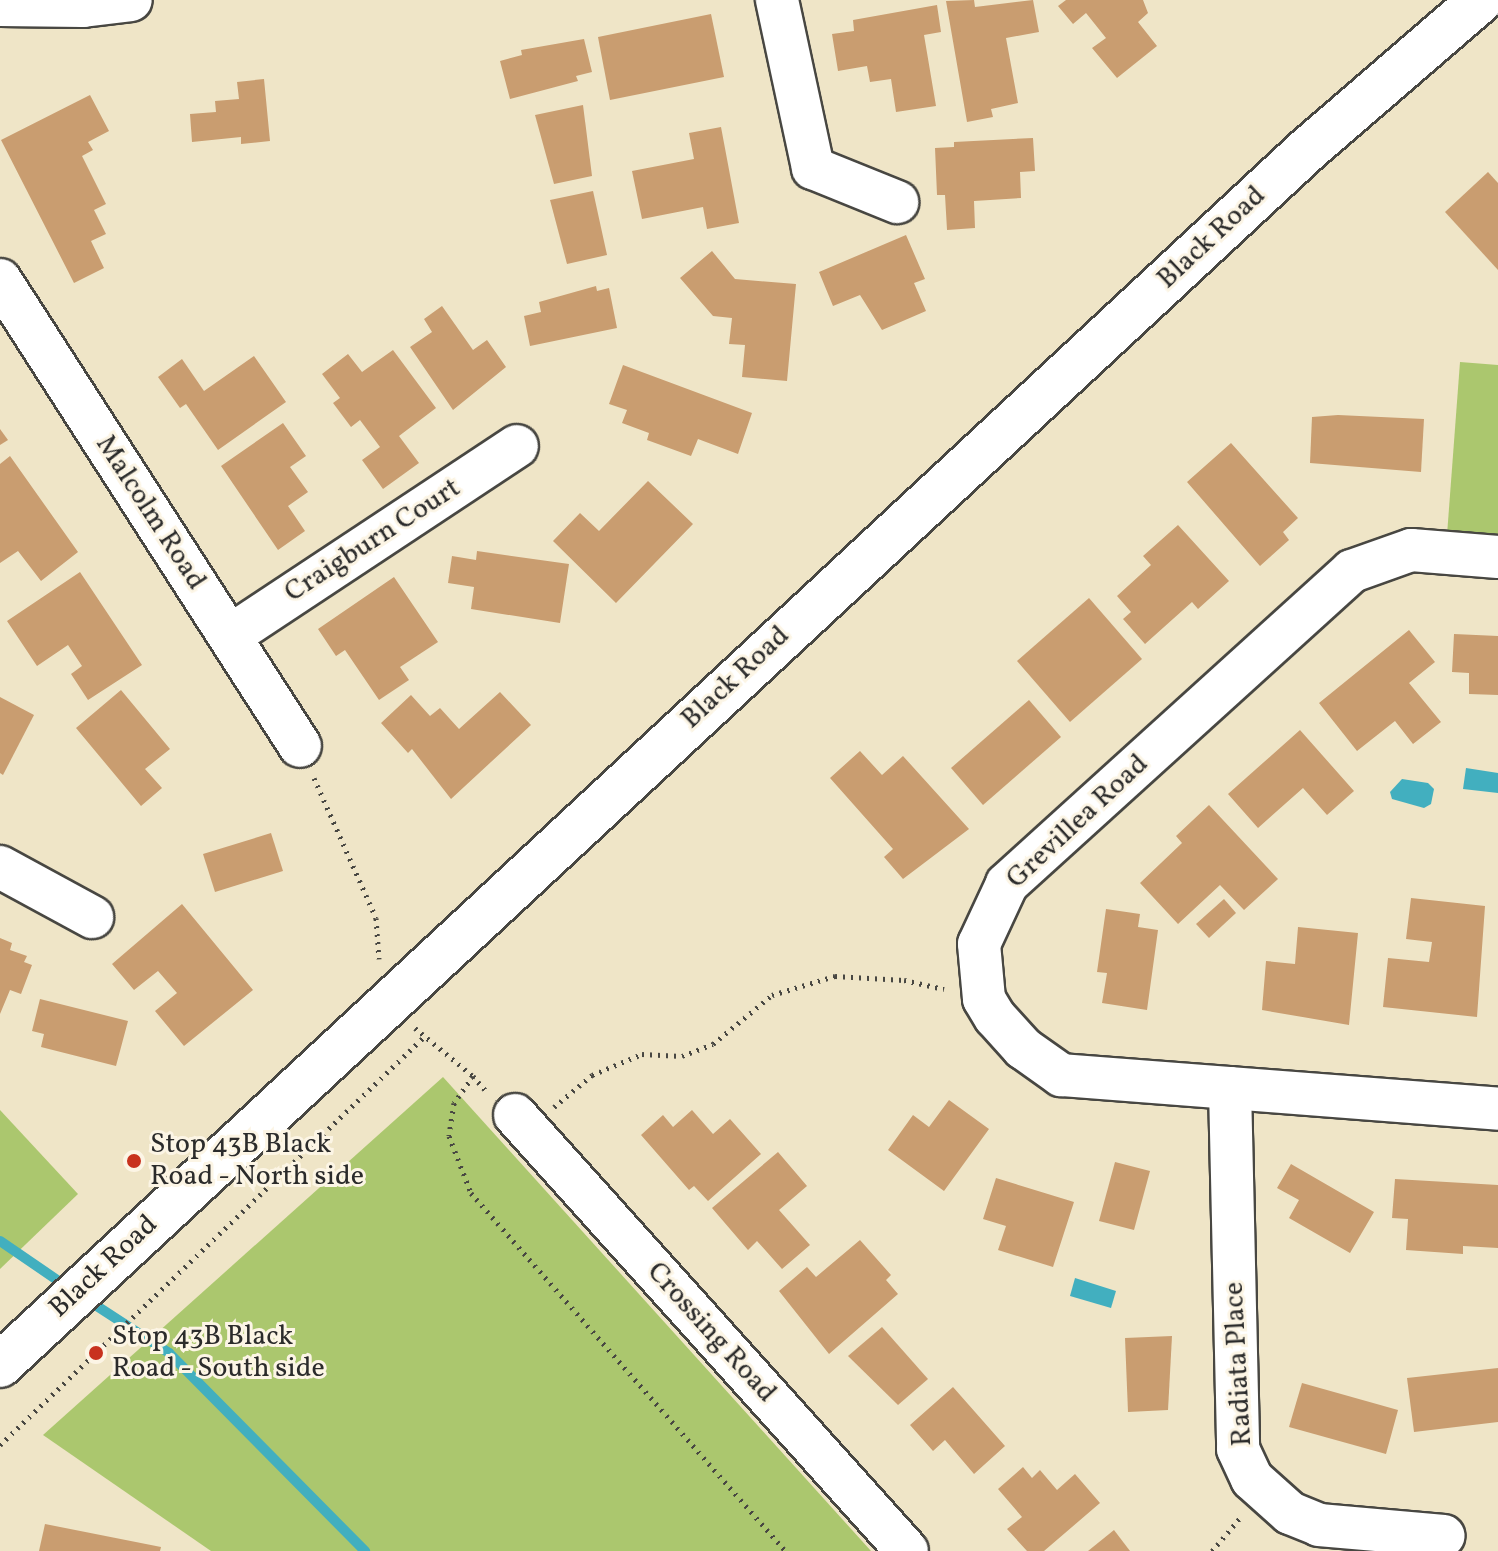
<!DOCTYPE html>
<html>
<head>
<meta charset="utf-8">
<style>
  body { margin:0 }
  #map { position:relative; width:1498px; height:1551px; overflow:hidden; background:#efe5c7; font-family:Vollkorn,serif }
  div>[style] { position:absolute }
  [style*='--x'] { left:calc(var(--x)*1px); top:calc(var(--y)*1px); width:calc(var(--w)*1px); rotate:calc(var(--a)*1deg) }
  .green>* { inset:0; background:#abc76e }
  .water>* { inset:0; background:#42afbf }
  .stream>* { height:10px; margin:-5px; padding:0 5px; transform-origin:5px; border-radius:5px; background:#42afbf }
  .building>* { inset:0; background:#c99d70 }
  .path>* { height:5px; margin-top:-2.5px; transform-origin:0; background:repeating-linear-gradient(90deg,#484742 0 2px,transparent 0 8px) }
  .roads { filter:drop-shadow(2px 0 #484742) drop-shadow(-2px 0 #484742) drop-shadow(0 2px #484742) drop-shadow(0 -2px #484742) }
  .minor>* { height:42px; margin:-21px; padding:0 21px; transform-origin:21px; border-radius:21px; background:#fff }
  .major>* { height:44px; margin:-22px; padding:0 22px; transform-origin:22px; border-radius:22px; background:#fff }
  .dots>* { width:22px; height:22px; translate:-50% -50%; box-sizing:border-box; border:4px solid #fcf5e5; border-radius:50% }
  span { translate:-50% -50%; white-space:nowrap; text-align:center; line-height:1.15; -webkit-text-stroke:6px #fcf5e5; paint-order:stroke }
  .street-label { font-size:28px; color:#2b2b2b }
  .poi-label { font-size:28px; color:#2b2b2b }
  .left { translate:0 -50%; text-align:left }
</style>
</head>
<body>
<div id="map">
  <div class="green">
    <i style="clip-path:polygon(1460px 362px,1498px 365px,1498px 539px,1447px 535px)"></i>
    <i style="clip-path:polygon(443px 1077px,871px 1551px,211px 1551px,43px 1435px)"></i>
    <i style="clip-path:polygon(0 1110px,78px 1194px,0 1269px)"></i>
  </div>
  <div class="water">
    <i style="clip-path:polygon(1466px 768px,1498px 773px,1498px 793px,1463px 789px)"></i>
    <i style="clip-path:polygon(1402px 779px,1428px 783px,1434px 789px,1431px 804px,1424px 808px,1392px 799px,1390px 792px)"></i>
    <i style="clip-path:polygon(1075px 1278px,1116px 1291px,1111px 1308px,1070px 1296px)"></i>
  </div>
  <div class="stream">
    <i style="--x:0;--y:1241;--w:83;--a:34.3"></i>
    <i style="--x:86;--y:1299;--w:99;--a:33"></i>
    <i style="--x:169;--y:1353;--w:279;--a:45.3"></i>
  </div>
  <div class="building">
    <i style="clip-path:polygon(974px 0,975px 7px,1033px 0,1039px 32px,1006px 38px,1018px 103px,991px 109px,993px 117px,967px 122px,946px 1px)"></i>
    <i style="clip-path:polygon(1066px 0,1143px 0,1148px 13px,1138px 22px,1157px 46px,1117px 78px,1092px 48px,1106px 38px,1086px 13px,1073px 24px,1058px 6px)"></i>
    <i style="clip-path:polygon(937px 5px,941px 32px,924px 35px,936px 106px,896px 112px,891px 79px,870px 82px,867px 66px,838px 71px,832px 34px,854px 31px,853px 20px)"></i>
    <i style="clip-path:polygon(711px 14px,724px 77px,610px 100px,598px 37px)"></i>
    <i style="clip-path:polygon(584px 39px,592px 72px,576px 76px,578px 81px,510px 99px,500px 61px,522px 55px,521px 50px)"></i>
    <i style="clip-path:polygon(264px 79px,270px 141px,241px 144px,241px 137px,192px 142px,190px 114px,216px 112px,215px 101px,239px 99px,237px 82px)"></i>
    <i style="clip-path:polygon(90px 95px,109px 131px,88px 142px,93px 150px,82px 156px,106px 204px,94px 210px,106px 234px,91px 241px,104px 268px,74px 283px,1px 140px)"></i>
    <i style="clip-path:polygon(583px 105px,592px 176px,554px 184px,535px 115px)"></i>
    <i style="clip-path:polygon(721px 127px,739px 223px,707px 229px,703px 207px,642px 219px,632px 171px,694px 159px,689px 133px)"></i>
    <i style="clip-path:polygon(1033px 138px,1035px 171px,1020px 172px,1021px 198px,974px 201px,975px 228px,947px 230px,945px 195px,937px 195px,935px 148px,954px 147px,954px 142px)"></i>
    <i style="clip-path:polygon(1488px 172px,1498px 183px,1498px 270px,1445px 212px)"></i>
    <i style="clip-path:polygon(593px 191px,607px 255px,567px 264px,550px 200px)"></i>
    <i style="clip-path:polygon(906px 235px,925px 279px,914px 283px,926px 311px,882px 330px,860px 295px,833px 306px,819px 272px)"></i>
    <i style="clip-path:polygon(712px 251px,735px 279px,796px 284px,787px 381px,742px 377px,745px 345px,729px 344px,732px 318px,713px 316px,680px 278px)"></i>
    <i style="clip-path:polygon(596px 286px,597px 291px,609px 288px,617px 328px,530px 346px,524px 316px,541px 312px,539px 302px)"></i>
    <i style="clip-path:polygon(442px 306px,473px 350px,487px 340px,506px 367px,453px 410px,410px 347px,432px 332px,424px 319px)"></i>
    <i style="clip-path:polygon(393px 350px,436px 408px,399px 436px,419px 463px,383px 489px,362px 460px,380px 447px,360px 420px,351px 427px,333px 403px,340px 398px,322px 374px,348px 354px,362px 372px)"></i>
    <i style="clip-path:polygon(254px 356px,286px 402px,218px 450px,186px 404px,180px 408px,158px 377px,182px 359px,204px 391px)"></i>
    <i style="clip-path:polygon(623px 365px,752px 413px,738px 454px,698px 439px,691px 456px,647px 440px,649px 433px,622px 423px,627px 410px,609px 404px)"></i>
    <i style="clip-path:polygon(1338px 415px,1424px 419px,1421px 472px,1310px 463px,1312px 417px)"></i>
    <i style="clip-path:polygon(283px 423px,306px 456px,290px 467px,308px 492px,288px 506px,305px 531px,278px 550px,221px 466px)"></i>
    <i style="clip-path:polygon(0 429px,8px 440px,0 445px)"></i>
    <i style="clip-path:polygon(1231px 443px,1298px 518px,1283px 532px,1289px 540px,1260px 566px,1187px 482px)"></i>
    <i style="clip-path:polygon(10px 456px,78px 552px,41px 581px,18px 551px,0 563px,0 464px)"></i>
    <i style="clip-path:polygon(648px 481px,693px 524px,616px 603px,553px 541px,580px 513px,599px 531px)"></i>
    <i style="clip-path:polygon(1178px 525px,1229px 581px,1198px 609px,1192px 602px,1145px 644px,1123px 619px,1131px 612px,1117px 596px,1151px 565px,1143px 556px)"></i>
    <i style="clip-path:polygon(477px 551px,569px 564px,560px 623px,471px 609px,474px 587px,448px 583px,452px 556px,476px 560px)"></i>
    <i style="clip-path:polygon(80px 572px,142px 665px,88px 700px,71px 674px,82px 666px,68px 645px,37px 666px,7px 621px)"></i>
    <i style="clip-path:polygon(394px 577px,438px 642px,400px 667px,409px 680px,379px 700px,345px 650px,336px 656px,318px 629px)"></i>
    <i style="clip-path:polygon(1089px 598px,1142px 659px,1070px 722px,1017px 661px)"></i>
    <i style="clip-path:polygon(1409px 630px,1435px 662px,1409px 683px,1441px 722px,1413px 744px,1395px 721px,1357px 751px,1319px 703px)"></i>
    <i style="clip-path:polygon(1454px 634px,1498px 636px,1498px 695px,1469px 694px,1469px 673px,1452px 672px)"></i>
    <i style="clip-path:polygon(121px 690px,170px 749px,145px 769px,162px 788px,141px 806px,76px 728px)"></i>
    <i style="clip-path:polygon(500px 692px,531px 725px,451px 799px,412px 749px,408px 753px,381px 723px,411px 695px,430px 716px,440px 708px,459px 729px)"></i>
    <i style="clip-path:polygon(0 697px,34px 715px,3px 775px,0 773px)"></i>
    <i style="clip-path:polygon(1029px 700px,1061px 737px,983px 805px,951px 768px)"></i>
    <i style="clip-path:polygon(1300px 730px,1354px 791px,1327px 815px,1303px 788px,1258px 828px,1228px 794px)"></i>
    <i style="clip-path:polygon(860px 751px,882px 775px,903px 756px,969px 829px,903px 879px,884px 857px,893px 849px,830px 778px)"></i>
    <i style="clip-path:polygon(1209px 805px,1278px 879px,1244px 910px,1220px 885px,1178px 924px,1140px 883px,1182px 843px,1176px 836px)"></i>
    <i style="clip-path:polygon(271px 833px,283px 871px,215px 892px,203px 854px)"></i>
    <i style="clip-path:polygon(1411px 898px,1485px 906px,1477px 1017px,1383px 1007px,1388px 958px,1429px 962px,1432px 942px,1406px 939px)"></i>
    <i style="clip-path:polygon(1224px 899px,1236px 913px,1209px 938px,1196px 924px)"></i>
    <i style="clip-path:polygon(182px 904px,253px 990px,184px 1046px,155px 1011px,177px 993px,158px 971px,134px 990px,112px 964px)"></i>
    <i style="clip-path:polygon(1106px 909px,1140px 914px,1138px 927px,1158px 930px,1147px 1010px,1102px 1003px,1107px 973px,1097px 972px)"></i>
    <i style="clip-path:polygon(1298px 927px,1358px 933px,1349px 1025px,1262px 1010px,1266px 961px,1295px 964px)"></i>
    <i style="clip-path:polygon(0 938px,12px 943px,10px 950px,27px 956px,24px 962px,32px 965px,21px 994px,10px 990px,0 1014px)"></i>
    <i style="clip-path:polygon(40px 999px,128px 1021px,116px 1066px,41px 1047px,44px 1034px,32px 1031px)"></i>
    <i style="clip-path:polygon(949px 1100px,989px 1129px,944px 1191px,888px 1150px,913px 1115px,929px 1127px)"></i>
    <i style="clip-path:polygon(692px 1110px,713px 1134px,730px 1119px,761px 1154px,708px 1201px,694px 1186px,689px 1190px,641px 1135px,663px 1115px,673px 1127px)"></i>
    <i style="clip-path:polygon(778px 1152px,807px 1186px,779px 1210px,810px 1245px,782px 1269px,757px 1241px,748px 1250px,712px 1208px)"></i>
    <i style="clip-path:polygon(1115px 1162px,1150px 1171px,1134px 1230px,1099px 1221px)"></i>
    <i style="clip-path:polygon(1291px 1164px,1374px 1212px,1350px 1253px,1289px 1218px,1299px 1200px,1277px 1188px)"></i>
    <i style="clip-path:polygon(996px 1178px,1074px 1202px,1053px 1267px,998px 1250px,1006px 1226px,983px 1219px)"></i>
    <i style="clip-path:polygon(1395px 1179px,1498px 1185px,1498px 1248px,1463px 1246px,1463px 1254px,1406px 1250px,1408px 1219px,1392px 1218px)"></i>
    <i style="clip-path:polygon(860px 1240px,891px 1275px,886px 1280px,898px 1294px,829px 1354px,779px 1291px,807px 1267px,816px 1277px)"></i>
    <i style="clip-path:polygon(882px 1327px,928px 1379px,898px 1405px,848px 1356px)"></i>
    <i style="clip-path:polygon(1172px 1336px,1168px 1410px,1128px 1412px,1125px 1338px)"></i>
    <i style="clip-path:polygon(1498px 1368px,1498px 1422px,1414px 1432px,1407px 1378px)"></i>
    <i style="clip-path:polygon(1302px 1383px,1398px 1410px,1386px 1454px,1289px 1427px)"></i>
    <i style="clip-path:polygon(953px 1387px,1005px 1446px,974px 1474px,945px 1440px,933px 1451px,910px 1425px)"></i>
    <i style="clip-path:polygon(1023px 1467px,1032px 1478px,1040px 1470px,1057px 1490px,1075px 1474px,1100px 1503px,1044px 1551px,1027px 1551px,1007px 1529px,1022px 1517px,998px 1489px)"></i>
    <i style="clip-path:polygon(45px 1524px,161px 1547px,160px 1551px,39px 1551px)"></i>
    <i style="clip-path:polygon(1114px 1530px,1130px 1551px,1088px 1551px)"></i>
  </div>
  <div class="path">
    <i style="--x:314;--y:778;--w:153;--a:66.1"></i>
    <i style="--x:376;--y:918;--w:41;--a:85.8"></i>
    <i style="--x:415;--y:1028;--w:75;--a:39.6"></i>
    <i style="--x:473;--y:1076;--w:33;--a:125"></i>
    <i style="--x:454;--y:1103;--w:33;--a:99"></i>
    <i style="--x:449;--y:1136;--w:61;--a:68.9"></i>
    <i style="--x:471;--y:1193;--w:476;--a:48.7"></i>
    <i style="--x:473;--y:1076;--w:21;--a:49"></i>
    <i style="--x:554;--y:1107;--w:50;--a:-40.1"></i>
    <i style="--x:592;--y:1075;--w:54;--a:-22.8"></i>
    <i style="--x:642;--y:1054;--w:40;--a:2.9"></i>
    <i style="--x:682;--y:1056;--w:33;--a:-21"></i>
    <i style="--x:713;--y:1044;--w:77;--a:-39.7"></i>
    <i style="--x:772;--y:995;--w:66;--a:-16.8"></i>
    <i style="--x:835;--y:976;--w:69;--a:3.3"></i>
    <i style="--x:904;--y:980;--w:41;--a:12.7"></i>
    <i style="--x:0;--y:1445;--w:590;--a:-43.9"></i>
    <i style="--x:1212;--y:1551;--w:43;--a:-49.7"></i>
  </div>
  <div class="roads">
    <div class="minor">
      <i style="--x:777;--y:0;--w:172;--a:77.9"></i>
      <i style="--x:813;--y:168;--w:91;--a:22"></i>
      <i style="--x:0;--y:5;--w:83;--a:0.7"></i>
      <i style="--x:83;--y:6;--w:48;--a:-7.1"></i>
      <i style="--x:0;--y:280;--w:554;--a:57.23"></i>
      <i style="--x:1498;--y:557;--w:87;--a:-175.4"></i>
      <i style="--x:1411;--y:550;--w:63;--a:160.4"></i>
      <i style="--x:1352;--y:571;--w:466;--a:137.8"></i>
      <i style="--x:1007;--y:884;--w:66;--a:115"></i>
      <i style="--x:979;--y:944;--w:55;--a:84.8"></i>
      <i style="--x:984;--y:999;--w:21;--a:59"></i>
      <i style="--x:995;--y:1017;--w:42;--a:47.9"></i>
      <i style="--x:1023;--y:1048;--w:47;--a:35.4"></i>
      <i style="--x:1061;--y:1075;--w:438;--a:4.4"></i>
      <i style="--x:230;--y:636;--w:344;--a:-33.5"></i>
      <i style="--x:0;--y:867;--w:105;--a:28.5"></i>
      <i style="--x:1230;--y:1088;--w:361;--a:88.7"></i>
      <i style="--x:1238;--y:1449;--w:33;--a:65"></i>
      <i style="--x:1252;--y:1479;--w:51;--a:41.8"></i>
      <i style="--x:1290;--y:1513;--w:31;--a:22"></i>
      <i style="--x:1319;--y:1525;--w:125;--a:5"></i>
      <i style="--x:515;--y:1115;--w:586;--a:48.04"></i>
    </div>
    <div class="major">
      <i style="--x:0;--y:1365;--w:1785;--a:-42.91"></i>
      <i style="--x:1307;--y:150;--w:230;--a:-40.8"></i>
    </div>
  </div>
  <div class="dots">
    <i style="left:134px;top:1161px;background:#c8321e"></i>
    <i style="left:96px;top:1353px;background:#c8321e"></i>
  </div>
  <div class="street-label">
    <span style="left:1212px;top:238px;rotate:-43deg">Black Road</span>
    <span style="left:150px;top:513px;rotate:57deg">Malcolm Road</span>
    <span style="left:373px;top:541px;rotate:-33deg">Craigburn Court</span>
    <span style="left:736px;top:678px;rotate:-43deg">Black Road</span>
    <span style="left:1078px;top:822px;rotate:-43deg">Grevillea Road</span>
    <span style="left:104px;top:1267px;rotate:-43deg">Black Road</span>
    <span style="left:711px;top:1333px;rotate:48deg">Crossing Road</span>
    <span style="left:1239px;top:1364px;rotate:-93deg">Radiata Place</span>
  </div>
  <div class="poi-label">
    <span class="left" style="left:150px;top:1161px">Stop 43B Black<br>Road - North side</span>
    <span class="left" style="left:112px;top:1353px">Stop 43B Black<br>Road - South side</span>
  </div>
</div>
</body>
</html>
